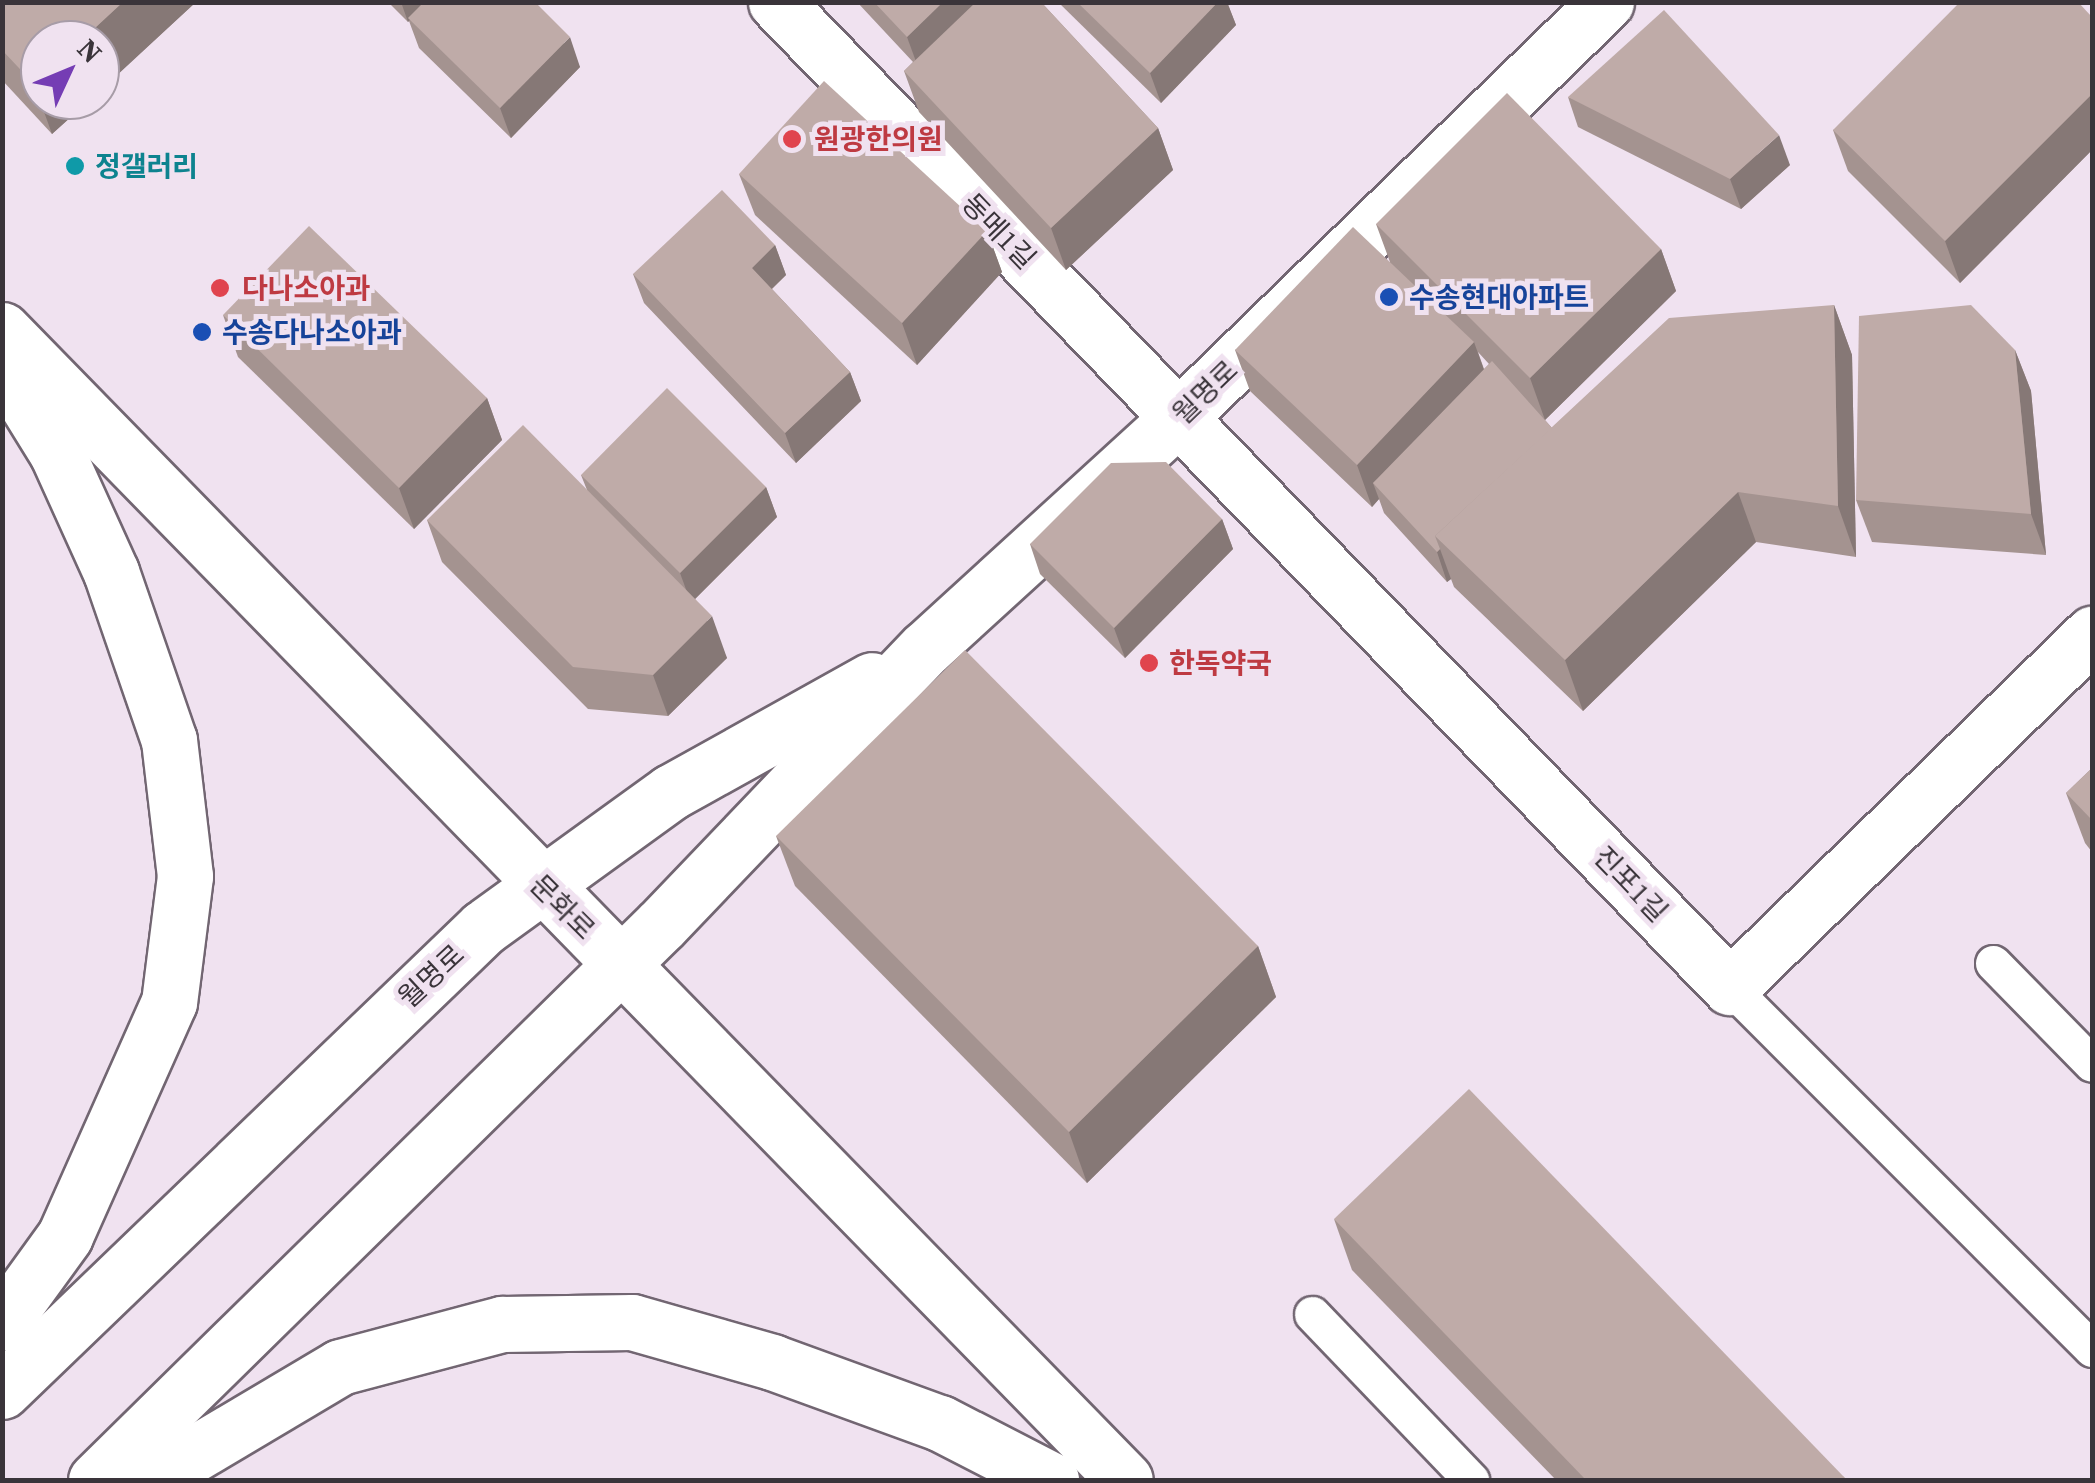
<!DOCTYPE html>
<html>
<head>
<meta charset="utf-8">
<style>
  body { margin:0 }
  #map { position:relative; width:2095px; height:1483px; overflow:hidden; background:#f0e2f0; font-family:"Source Serif 4","Noto Sans KR",serif }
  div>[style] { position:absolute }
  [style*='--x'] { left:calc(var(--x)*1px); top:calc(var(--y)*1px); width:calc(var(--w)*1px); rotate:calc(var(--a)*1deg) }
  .roads { filter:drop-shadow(2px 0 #726672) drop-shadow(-2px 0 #726672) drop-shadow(0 2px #726672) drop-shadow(0 -2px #726672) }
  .lane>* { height:35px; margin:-17.5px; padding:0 17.5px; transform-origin:17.5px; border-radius:17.5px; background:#fff }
  .street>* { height:55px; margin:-27.5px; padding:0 27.5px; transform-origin:27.5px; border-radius:27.5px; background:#fff }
  .secondary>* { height:55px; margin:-27.5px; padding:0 27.5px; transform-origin:27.5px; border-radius:27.5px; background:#fff }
  .wall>* { inset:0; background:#a49390 }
  .shaded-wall>* { inset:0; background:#867876 }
  .building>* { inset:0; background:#bfaba8 }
  .dots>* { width:28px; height:28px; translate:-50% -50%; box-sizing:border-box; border:5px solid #f0e2f0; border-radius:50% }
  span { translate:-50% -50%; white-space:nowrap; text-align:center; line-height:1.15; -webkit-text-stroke:10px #f0e2f0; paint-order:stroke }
  .health-label { font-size:28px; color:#be3a42; font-weight:700 }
  .left { translate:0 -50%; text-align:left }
  .culture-label { font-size:28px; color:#0d838f; font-weight:700 }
  .street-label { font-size:28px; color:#3a343a }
  .transit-label { font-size:28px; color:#164399; font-weight:700 }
  .frame { position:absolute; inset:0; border:5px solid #3a343a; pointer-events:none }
  .north { position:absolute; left:20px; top:20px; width:100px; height:100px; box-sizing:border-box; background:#f0e2f0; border:2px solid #a79ca7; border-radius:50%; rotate:46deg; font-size:28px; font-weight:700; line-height:40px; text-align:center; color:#3a343a }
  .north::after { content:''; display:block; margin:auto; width:35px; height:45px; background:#753db4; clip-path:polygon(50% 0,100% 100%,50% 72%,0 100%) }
</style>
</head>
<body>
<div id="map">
  <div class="roads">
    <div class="lane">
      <i style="--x:1993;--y:963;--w:141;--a:45.6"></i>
      <i style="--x:1730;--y:987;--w:512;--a:45"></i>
      <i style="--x:1312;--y:1314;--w:230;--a:46.2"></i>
    </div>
    <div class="street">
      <i style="--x:776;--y:2;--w:1371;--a:45.92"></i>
      <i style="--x:1730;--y:987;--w:506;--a:-44.28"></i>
    </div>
    <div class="secondary">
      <i style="--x:2;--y:330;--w:1607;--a:45.68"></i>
      <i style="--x:2;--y:364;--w:105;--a:58.3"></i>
      <i style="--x:57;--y:453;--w:131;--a:65.6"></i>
      <i style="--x:111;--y:572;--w:178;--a:71"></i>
      <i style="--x:169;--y:740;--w:137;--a:83.3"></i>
      <i style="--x:185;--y:876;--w:127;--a:97.2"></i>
      <i style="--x:169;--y:1002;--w:256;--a:114"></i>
      <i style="--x:65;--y:1236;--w:107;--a:125.9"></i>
      <i style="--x:2;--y:1391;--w:668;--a:-43.91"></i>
      <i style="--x:483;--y:928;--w:232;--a:-35.9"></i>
      <i style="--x:671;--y:792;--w:230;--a:-29.1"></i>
      <i style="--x:96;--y:1480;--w:792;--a:-44.49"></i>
      <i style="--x:661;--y:925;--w:383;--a:-46.3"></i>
      <i style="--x:926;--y:648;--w:344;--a:-42.4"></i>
      <i style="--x:1180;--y:416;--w:594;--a:-44.18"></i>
      <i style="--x:150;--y:1480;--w:221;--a:-30.7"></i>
      <i style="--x:340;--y:1367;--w:168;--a:-14.9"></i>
      <i style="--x:502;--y:1324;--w:130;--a:-0.9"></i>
      <i style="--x:632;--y:1322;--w:146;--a:15.9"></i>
      <i style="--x:772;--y:1362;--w:179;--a:20"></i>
      <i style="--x:940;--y:1423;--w:125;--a:27.2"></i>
    </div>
  </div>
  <div class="wall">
    <i style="clip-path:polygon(2px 2px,196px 2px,52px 134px,2px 80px)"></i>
    <i style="clip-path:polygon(388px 2px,535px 2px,580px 67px,511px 138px,419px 48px,409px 21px,408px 22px)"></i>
    <i style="clip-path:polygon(857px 2px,1041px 2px,1158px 128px,1173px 170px,1066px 270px,919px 112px,904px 71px,913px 62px)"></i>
    <i style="clip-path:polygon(1058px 2px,1227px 2px,1236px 25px,1161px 103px)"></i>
    <i style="clip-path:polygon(2092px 17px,2092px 150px,1960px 283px,1848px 171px,1833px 130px)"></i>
    <i style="clip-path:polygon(1568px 97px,1790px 165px,1741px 209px,1578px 127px)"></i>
    <i style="clip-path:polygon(739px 174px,987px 231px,1002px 272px,917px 365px,755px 215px)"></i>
    <i style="clip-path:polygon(evenodd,1376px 224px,1661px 249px,1676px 291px,1545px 420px,1552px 428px,1834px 305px,1852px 355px,1856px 557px,1756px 542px,1583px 711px,1454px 587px,1451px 579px,1447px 582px,1384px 513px,1379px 499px,1372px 507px,1250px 391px,1235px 350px,1390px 262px,1376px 224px,1478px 352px,1489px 364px,1484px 369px,1478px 352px)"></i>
    <i style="clip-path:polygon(775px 245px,786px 275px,772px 289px,850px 372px,861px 401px,796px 463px,644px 303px,633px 274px)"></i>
    <i style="clip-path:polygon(223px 315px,487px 398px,502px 440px,414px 529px,238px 357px)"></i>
    <i style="clip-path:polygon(2015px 350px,2031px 391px,2046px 555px,1872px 542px,1856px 500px)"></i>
    <i style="clip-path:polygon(581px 475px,766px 487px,777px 517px,695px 599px,727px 658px,668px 716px,588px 709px,442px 562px,427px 520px,587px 490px)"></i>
    <i style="clip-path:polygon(1222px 519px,1233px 549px,1125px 658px,1040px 574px,1030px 544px)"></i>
    <i style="clip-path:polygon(2092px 768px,2092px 852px,2085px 843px,2066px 793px)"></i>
    <i style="clip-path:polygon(776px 836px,1258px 946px,1276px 997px,1087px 1183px,795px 886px)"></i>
    <i style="clip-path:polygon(1334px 1219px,1847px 1480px,1556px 1480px,1352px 1270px)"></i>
  </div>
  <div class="shaded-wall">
    <i style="clip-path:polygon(123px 2px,196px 2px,100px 91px,100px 40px,82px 40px)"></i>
    <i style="clip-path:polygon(401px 2px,426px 2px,408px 22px)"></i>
    <i style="clip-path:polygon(943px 2px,986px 2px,918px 67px,907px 37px)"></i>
    <i style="clip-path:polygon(1218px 2px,1227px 2px,1236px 25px,1161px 103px,1150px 73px)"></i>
    <i style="clip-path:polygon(570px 37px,580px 67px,511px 138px,500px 108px)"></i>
    <i style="clip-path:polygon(40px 79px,40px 100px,90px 100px,52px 134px,34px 84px)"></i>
    <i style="clip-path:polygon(2092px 94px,2092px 150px,1960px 283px,1945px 241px)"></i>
    <i style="clip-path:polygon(1158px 128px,1173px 170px,1066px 270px,1051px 228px)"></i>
    <i style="clip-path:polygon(1779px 135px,1790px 165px,1741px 209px,1730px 179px)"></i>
    <i style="clip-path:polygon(987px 231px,1002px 272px,917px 365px,902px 323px)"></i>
    <i style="clip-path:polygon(775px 245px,786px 275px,762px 298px,752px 268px)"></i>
    <i style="clip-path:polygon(1661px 249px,1676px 291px,1545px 420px,1530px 378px)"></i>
    <i style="clip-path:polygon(1834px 305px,1852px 355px,1856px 557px,1838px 506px)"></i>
    <i style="clip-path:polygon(1474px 342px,1489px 384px,1373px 483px,1379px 499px,1372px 507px,1357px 465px)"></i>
    <i style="clip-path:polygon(2015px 350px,2031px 391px,2046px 555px,2031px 514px)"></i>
    <i style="clip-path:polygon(850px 372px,861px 401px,796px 463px,785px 433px)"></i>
    <i style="clip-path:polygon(487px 398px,502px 440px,414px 529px,399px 488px)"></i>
    <i style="clip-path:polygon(766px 487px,777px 517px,691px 603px,680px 573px)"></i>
    <i style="clip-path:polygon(1738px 492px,1756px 542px,1583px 711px,1565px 660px)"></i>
    <i style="clip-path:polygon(1222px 519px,1233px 549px,1125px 658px,1114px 628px)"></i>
    <i style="clip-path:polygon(1440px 549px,1451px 579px,1447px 582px,1437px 552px)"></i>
    <i style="clip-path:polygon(712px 616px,727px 658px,668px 716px,653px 675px)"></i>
    <i style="clip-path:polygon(1258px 946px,1276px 997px,1087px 1183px,1069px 1132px)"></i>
  </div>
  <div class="building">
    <i style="clip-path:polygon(2px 2px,123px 2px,82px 40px,40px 40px,40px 79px,34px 84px,2px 50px)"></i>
    <i style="clip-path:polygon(424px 2px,535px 2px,570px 37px,500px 108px,408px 18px)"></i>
    <i style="clip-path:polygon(874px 2px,943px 2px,907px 37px)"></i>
    <i style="clip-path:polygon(976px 2px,1041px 2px,1158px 128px,1051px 228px,904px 71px)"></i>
    <i style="clip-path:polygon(1077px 2px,1218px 2px,1150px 73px)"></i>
    <i style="clip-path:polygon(1960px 2px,2078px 2px,2092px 17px,2092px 94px,1945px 241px,1833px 130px)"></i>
    <i style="clip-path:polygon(1664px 10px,1779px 135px,1730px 179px,1568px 97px)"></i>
    <i style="clip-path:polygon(824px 81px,987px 231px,902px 323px,739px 174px)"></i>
    <i style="clip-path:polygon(1507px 93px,1661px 249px,1530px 378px,1376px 224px)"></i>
    <i style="clip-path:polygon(722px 190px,775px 245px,752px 268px,850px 372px,785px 433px,633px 274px)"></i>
    <i style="clip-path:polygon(309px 226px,487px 398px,399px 488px,223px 315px)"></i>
    <i style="clip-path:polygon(1353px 227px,1474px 342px,1357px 465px,1235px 350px)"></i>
    <i style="clip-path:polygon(1834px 305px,1838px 506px,1738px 492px,1565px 660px,1435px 536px,1669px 318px)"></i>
    <i style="clip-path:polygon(1971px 305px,2015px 350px,2031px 514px,1856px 500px,1859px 316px)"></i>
    <i style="clip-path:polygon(1492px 361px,1552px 428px,1435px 536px,1440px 549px,1437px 552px,1373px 483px)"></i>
    <i style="clip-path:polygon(667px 388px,766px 487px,680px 573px,581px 475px)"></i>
    <i style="clip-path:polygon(523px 425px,712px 616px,653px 675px,573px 667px,427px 520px)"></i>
    <i style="clip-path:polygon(1166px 462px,1222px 519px,1114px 628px,1030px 544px,1111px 463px)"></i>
    <i style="clip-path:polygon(965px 650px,1258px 946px,1069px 1132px,776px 836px)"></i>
    <i style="clip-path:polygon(2092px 768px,2092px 820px,2066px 793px)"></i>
    <i style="clip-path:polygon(1469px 1089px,1847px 1480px,1586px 1480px,1334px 1219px)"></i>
  </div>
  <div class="dots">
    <i style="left:792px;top:139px;background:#e0444e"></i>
    <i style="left:75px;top:166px;background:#0f9aa8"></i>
    <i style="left:220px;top:288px;background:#e0444e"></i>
    <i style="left:1389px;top:297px;background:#1a4fb4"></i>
    <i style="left:202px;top:332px;background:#1a4fb4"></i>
    <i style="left:1149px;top:663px;background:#e0444e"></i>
  </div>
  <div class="health-label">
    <span class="left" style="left:814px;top:139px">원광한의원</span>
    <span class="left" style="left:242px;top:288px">다나소아과</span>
    <span class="left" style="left:1169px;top:663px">한독약국</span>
  </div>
  <div class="culture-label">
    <span class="left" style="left:95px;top:166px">정갤러리</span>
  </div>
  <div class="street-label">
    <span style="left:999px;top:231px;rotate:46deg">동메1길</span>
    <span style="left:1205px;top:392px;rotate:-44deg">월명로</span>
    <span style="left:1631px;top:884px;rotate:46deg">진포1길</span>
    <span style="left:563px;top:907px;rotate:45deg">문화로</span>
    <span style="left:431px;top:976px;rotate:-43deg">월명로</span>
  </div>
  <div class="transit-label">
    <span class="left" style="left:1409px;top:297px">수송현대아파트</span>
    <span class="left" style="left:222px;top:332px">수송다나소아과</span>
  </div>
  <div class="frame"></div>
  <div class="north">N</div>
</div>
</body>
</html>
